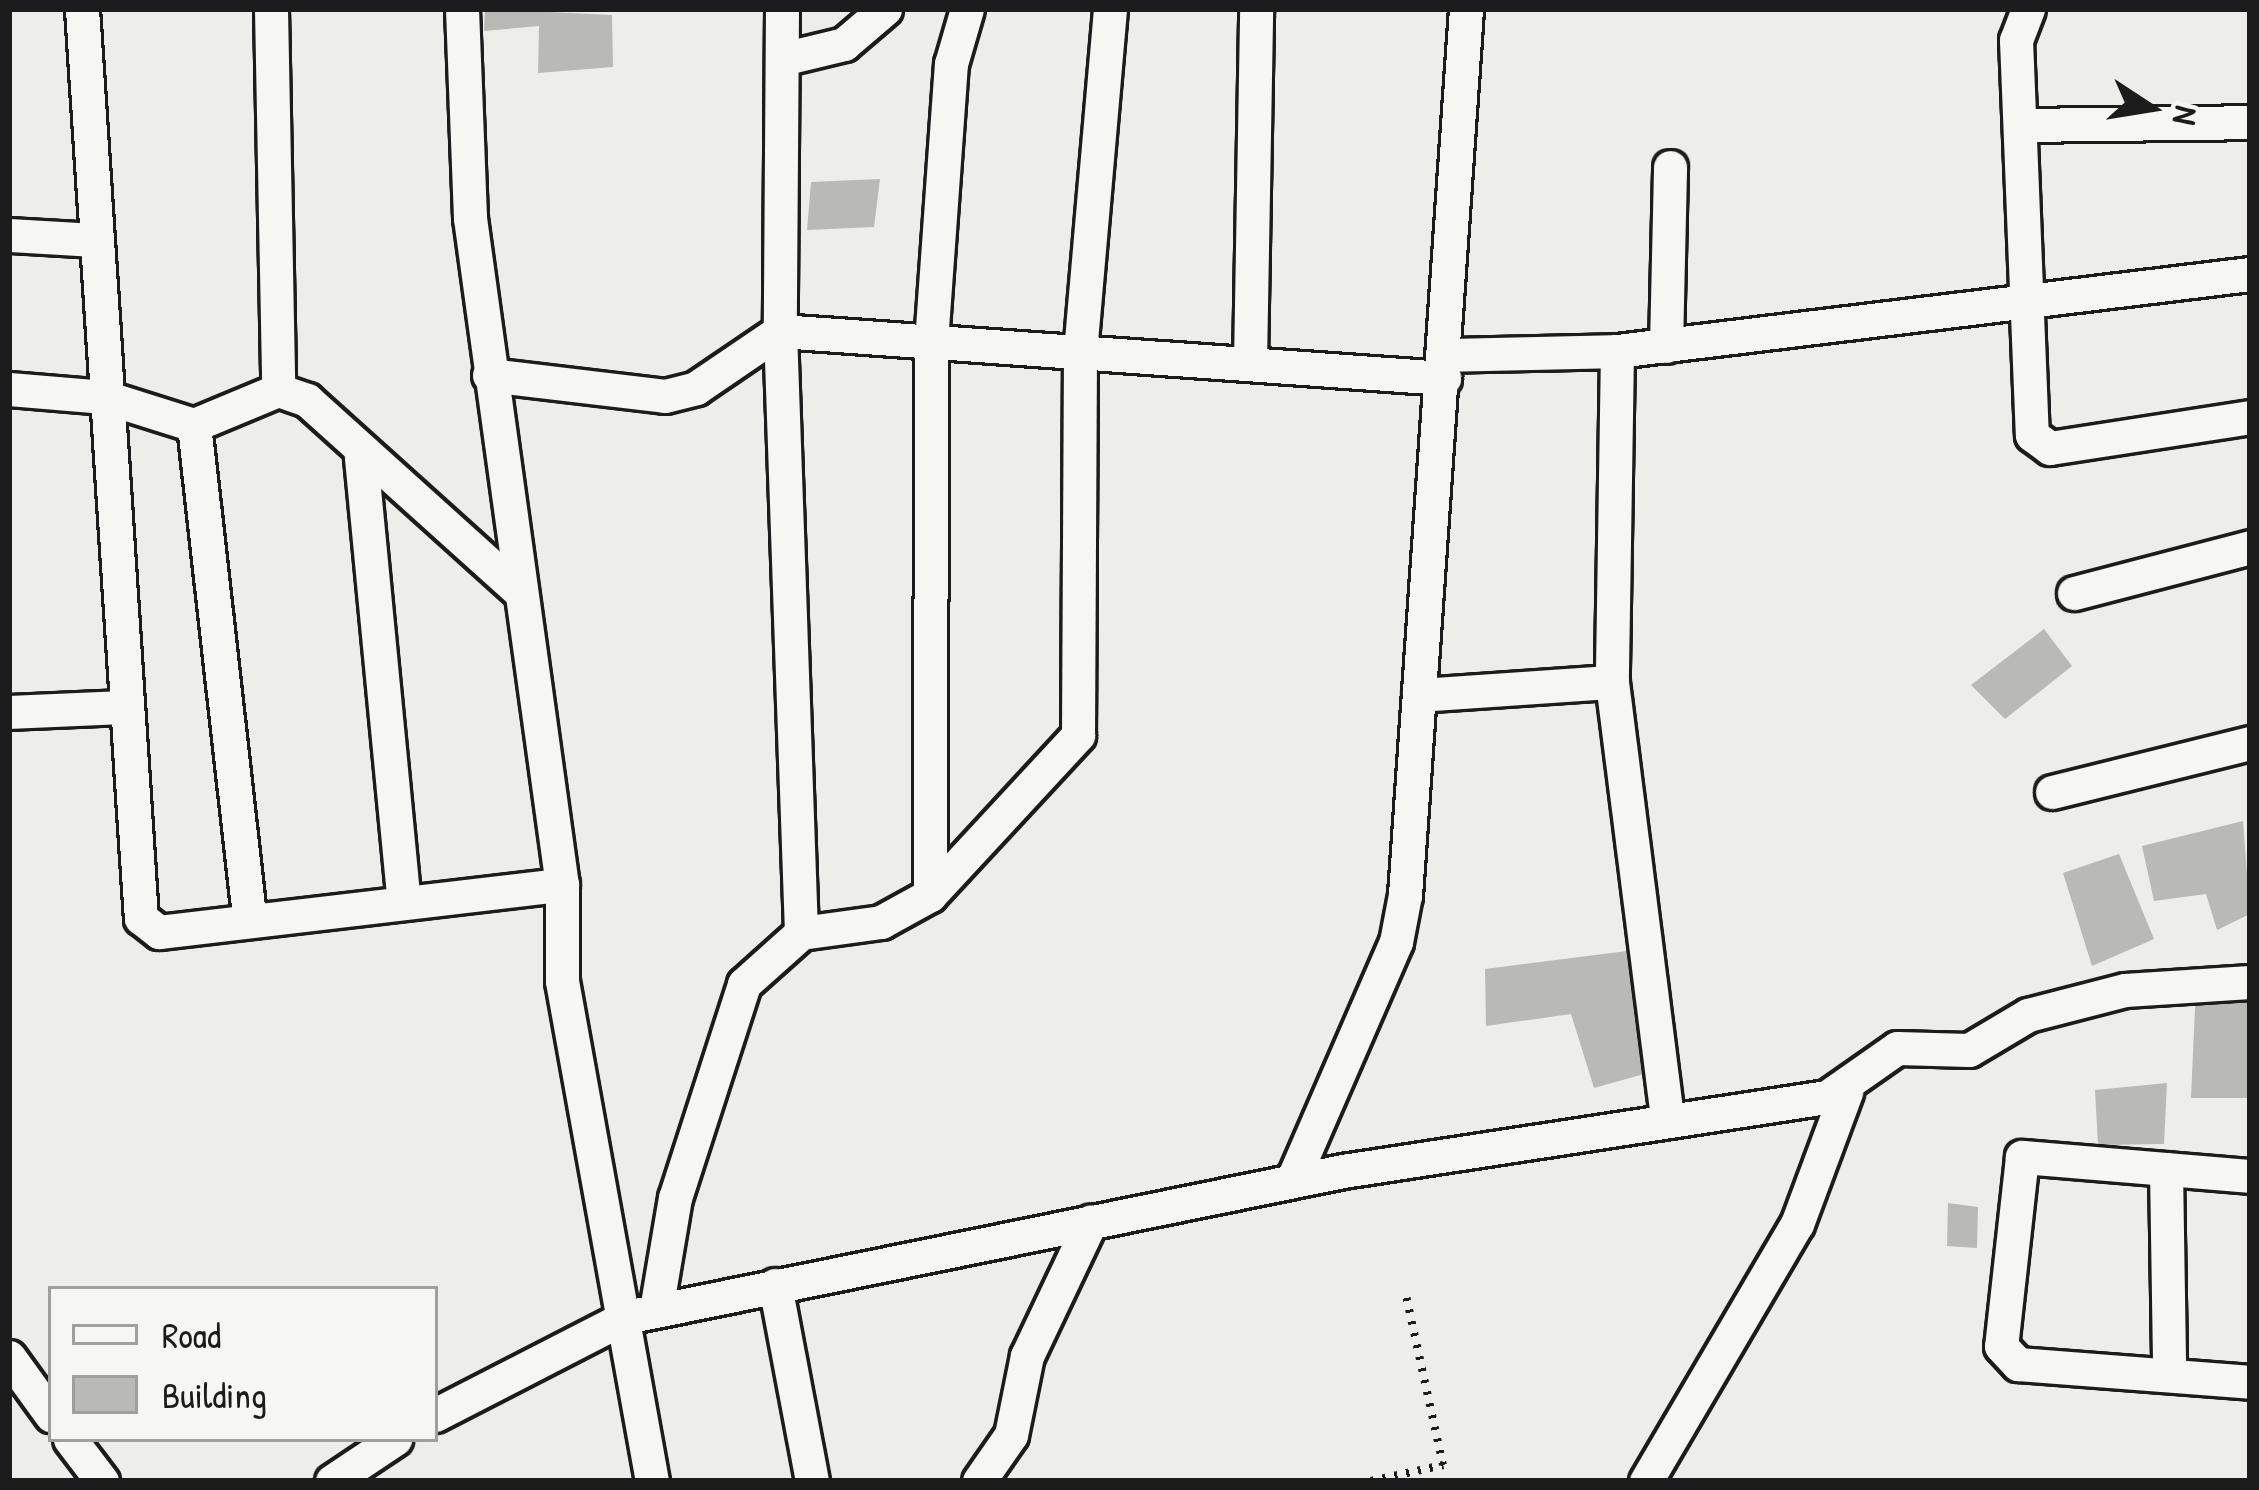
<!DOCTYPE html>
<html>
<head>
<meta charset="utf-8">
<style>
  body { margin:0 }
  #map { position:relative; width:2259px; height:1490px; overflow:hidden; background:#edede9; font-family:"Patrick Hand",sans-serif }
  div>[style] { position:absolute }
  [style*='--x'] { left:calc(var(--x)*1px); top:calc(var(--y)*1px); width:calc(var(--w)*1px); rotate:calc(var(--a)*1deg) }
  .building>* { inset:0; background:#b9b9b6 }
  .path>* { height:8px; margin-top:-4px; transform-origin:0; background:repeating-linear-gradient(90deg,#1c1c1c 0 3px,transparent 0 12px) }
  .roads { filter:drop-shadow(3px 0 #1c1c1c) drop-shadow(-3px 0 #1c1c1c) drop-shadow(0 3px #1c1c1c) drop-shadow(0 -3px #1c1c1c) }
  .minor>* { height:33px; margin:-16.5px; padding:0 16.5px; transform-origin:16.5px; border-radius:16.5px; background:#f6f6f2 }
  span { translate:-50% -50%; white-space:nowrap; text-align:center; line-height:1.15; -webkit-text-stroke:9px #f6f6f2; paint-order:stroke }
  .frame { position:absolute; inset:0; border:12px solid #1c1c1c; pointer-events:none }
  .legend { position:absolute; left:48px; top:1286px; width:390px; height:156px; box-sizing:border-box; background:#f6f6f2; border:3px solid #9f9f9c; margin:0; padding:15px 21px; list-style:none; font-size:36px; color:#1c1c1c }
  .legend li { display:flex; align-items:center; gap:24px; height:60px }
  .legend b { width:60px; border:3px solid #9f9f9c }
  .north { position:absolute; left:2091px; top:48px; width:120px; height:120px; -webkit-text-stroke:9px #f6f6f2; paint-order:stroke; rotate:102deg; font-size:33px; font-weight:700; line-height:48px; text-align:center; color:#1c1c1c }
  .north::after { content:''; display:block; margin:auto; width:42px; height:54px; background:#1c1c1c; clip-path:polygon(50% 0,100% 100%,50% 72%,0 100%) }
</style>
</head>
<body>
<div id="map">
  <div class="building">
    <i style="clip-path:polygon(485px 9px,612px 15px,613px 67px,538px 73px,539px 26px,484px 31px)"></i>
    <i style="clip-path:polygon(880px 179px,874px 227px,807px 230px,811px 182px)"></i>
    <i style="clip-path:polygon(2044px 629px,2072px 666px,2005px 719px,1971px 685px)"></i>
    <i style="clip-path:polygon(2243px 821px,2250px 914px,2217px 930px,2206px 894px,2154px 901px,2142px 846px)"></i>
    <i style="clip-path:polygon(2119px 854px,2154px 939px,2092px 966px,2063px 873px)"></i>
    <i style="clip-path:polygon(1635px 950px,1646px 997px,1633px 1000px,1651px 1072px,1594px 1088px,1571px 1014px,1486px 1026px,1485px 969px)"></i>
    <i style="clip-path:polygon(2196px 986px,2250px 986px,2250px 1098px,2191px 1098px)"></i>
    <i style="clip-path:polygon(2167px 1083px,2164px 1144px,2098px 1145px,2095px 1090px)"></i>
    <i style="clip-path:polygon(1948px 1203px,1978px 1207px,1977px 1248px,1947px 1246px)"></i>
  </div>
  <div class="path">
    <i style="--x:1371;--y:1481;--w:74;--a:-12.5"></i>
    <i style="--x:1443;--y:1465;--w:178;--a:-102.3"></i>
  </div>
  <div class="roads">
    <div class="minor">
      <i style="--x:82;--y:9;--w:911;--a:86.29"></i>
      <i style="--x:141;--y:918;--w:23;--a:38"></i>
      <i style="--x:159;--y:932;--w:406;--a:-6.7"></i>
      <i style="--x:271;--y:9;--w:381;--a:88.9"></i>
      <i style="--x:462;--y:9;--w:209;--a:87.8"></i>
      <i style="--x:470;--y:218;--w:673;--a:82.15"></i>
      <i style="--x:562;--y:885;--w:96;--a:90"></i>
      <i style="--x:562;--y:981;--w:508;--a:79.8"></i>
      <i style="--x:782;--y:9;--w:322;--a:90.4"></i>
      <i style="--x:780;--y:331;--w:602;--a:88"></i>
      <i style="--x:801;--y:933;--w:81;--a:-7.8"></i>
      <i style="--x:881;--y:922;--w:56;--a:-28.9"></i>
      <i style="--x:930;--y:895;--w:218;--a:-47.2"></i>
      <i style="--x:1078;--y:735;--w:383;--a:-89.7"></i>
      <i style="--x:1080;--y:352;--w:344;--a:-85"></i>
      <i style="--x:2028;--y:9;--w:33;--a:111"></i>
      <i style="--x:2016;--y:40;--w:395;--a:87.7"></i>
      <i style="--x:2032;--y:435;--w:22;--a:36"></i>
      <i style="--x:2050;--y:448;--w:202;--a:-8.8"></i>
      <i style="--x:782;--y:59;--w:64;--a:-13.6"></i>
      <i style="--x:844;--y:44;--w:54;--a:-40.5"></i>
      <i style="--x:2020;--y:125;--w:230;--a:-0.7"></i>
      <i style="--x:9;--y:235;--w:87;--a:3.3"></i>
      <i style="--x:1666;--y:346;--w:179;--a:-88.7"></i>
      <i style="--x:1617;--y:351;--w:331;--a:90.9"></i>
      <i style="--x:1612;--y:682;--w:441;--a:82.8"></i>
      <i style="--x:1445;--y:355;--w:172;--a:-1.3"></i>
      <i style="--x:1617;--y:351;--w:638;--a:-6.94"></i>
      <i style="--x:1250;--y:363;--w:354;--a:-89"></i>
      <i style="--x:489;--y:375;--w:177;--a:6.8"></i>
      <i style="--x:665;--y:396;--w:32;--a:-14"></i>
      <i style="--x:696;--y:388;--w:102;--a:-34.2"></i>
      <i style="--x:780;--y:331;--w:666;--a:4.05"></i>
      <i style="--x:9;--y:389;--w:96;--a:4.8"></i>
      <i style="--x:105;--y:397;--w:93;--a:17.5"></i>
      <i style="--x:194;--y:425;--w:91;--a:-22.6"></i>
      <i style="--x:278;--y:390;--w:31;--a:19"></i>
      <i style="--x:307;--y:400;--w:285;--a:42"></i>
      <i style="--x:194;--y:425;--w:495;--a:83.6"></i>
      <i style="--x:361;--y:458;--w:446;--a:84.5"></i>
      <i style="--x:2074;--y:593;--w:182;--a:-14.6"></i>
      <i style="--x:1419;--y:695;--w:193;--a:-3.9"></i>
      <i style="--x:9;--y:712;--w:115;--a:-2.5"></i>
      <i style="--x:2052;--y:792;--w:204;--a:-13.9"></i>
      <i style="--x:930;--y:895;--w:553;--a:-89.9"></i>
      <i style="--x:931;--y:342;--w:279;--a:-85.9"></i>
      <i style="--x:951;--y:64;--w:57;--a:-73.8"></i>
      <i style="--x:2166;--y:1169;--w:201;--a:89.1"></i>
      <i style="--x:2250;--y:1176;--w:229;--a:-175.2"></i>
      <i style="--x:2022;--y:1157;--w:190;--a:96.3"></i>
      <i style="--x:2001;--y:1346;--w:25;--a:47"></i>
      <i style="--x:2018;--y:1364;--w:233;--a:4.4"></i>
      <i style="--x:1292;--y:1181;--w:261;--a:-66.5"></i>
      <i style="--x:1396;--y:942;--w:48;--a:-79.2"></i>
      <i style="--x:1405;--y:895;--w:888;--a:-86.06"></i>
      <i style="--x:775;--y:1285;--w:199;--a:79.3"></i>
      <i style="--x:656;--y:1310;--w:114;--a:-80.4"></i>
      <i style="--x:675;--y:1198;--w:225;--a:-72.1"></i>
      <i style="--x:744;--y:984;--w:76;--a:-41.8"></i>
      <i style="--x:9;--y:1357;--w:72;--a:54.1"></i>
      <i style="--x:435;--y:1415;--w:215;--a:-27.2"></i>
      <i style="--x:626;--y:1317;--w:732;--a:-11.51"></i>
      <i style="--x:1343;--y:1171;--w:490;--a:-8.7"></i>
      <i style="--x:1827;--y:1097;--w:85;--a:-35"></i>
      <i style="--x:1897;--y:1048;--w:72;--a:1.6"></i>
      <i style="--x:1969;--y:1050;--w:69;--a:-30.7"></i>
      <i style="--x:2028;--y:1015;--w:100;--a:-14.5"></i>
      <i style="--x:2125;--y:990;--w:125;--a:-3.7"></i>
      <i style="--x:70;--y:1439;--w:53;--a:52.7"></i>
      <i style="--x:332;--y:1481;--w:76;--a:-33.7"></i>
      <i style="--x:979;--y:1481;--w:56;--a:-55.2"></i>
      <i style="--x:1011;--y:1435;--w:81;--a:-78.6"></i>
      <i style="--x:1027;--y:1356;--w:149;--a:-64.6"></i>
      <i style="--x:1646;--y:1481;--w:298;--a:-59.6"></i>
      <i style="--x:1797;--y:1224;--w:141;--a:-69.6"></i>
    </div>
  </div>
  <div class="frame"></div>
  <ul class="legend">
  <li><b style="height:15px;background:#f6f6f2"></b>Road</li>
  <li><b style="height:33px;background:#b9b9b6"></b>Building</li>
  </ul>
  <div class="north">N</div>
</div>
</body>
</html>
